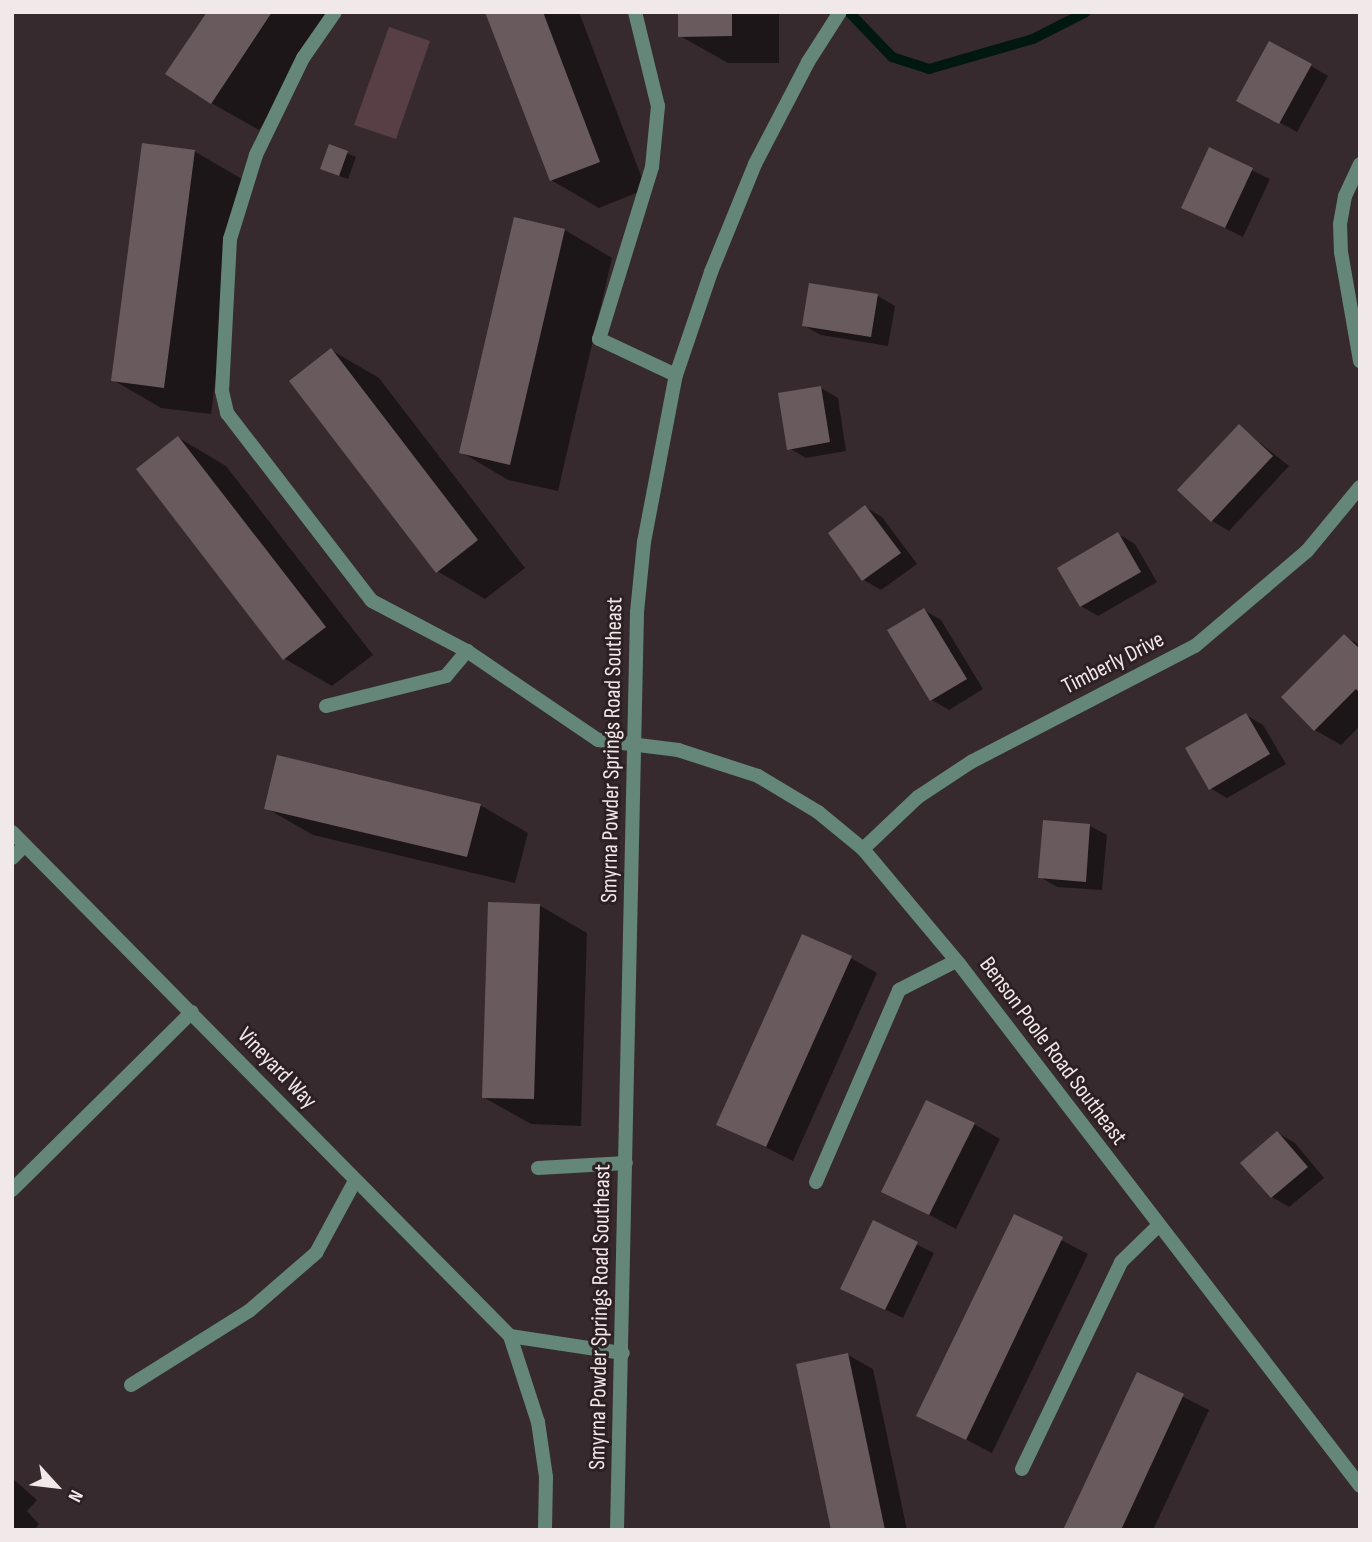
<!DOCTYPE html>
<html>
<head>
<meta charset="utf-8">
<style>
  body { margin:0 }
  #map { position:relative; width:1372px; height:1542px; overflow:hidden; background:#372a2e; font-family:"Sofia Sans Condensed",sans-serif }
  div>[style] { position:absolute }
  [style*='--x'] { left:calc(var(--x)*1px); top:calc(var(--y)*1px); width:calc(var(--w)*1px); rotate:calc(var(--a)*1deg) }
  .green>* { inset:0; background:#583e45 }
  .shadow>* { inset:0; background:#0007 }
  .stream>* { height:10px; margin:-5px; padding:0 5px; transform-origin:5px; border-radius:5px; background:#00180f }
  .building>* { inset:0; background:#695a5e }
  .service>* { height:14px; margin:-7px; padding:0 7px; transform-origin:7px; border-radius:7px; background:#648779 }
  .minor>* { height:14px; margin:-7px; padding:0 7px; transform-origin:7px; border-radius:7px; background:#648779 }
  .tertiary>* { height:14px; margin:-7px; padding:0 7px; transform-origin:7px; border-radius:7px; background:#648779 }
  span { translate:-50% -50%; white-space:nowrap; text-align:center; line-height:1.15; -webkit-text-stroke:6px #2d2024; paint-order:stroke }
  .street-label { font-size:23px; color:#f1e8ea }
  .frame { position:absolute; inset:0; border:14px solid #f1e8ea; pointer-events:none }
  .north { position:absolute; left:21px; top:1451px; width:70px; height:70px; -webkit-text-stroke:5px #2d2024; paint-order:stroke; rotate:117deg; font-size:19px; font-weight:700; line-height:28px; text-align:center; color:#f1e8ea }
  .north::after { content:''; display:block; margin:auto; width:24px; height:32px; background:#f1e8ea; clip-path:polygon(50% 0,100% 100%,50% 72%,0 100%) }
</style>
</head>
<body>
<div id="map">
  <div class="green">
    <i style="clip-path:polygon(389px 27px,430px 41px,396px 139px,354px 125px)"></i>
  </div>
  <div class="shadow">
    <i style="clip-path:polygon(209px 12px,338px 12px,259px 130px,211px 103px)"></i>
    <i style="clip-path:polygon(487px 12px,579px 12px,646px 189px,599px 208px,551px 180px)"></i>
    <i style="clip-path:polygon(680px 12px,779px 12px,779px 63px,728px 63px,680px 36px)"></i>
    <i style="clip-path:polygon(1311px 66px,1328px 76px,1297px 132px,1256px 110px)"></i>
    <i style="clip-path:polygon(330px 146px,356px 157px,348px 179px,330px 173px)"></i>
    <i style="clip-path:polygon(1210px 150px,1270px 179px,1243px 237px,1183px 207px)"></i>
    <i style="clip-path:polygon(194px 151px,242px 179px,211px 414px,161px 408px,113px 380px)"></i>
    <i style="clip-path:polygon(565px 230px,612px 258px,558px 491px,508px 480px,461px 452px)"></i>
    <i style="clip-path:polygon(810px 285px,878px 296px,895px 306px,888px 346px,821px 335px,803px 325px)"></i>
    <i style="clip-path:polygon(331px 350px,379px 378px,525px 568px,485px 599px,437px 571px)"></i>
    <i style="clip-path:polygon(821px 388px,838px 398px,846px 451px,806px 458px,789px 448px)"></i>
    <i style="clip-path:polygon(1239px 426px,1289px 466px,1229px 531px,1212px 521px)"></i>
    <i style="clip-path:polygon(179px 438px,226px 466px,373px 655px,332px 686px,285px 659px,138px 469px)"></i>
    <i style="clip-path:polygon(865px 507px,882px 517px,917px 564px,881px 590px,864px 580px,830px 534px)"></i>
    <i style="clip-path:polygon(1118px 534px,1135px 544px,1157px 582px,1098px 616px,1081px 606px)"></i>
    <i style="clip-path:polygon(924px 610px,941px 620px,983px 689px,949px 710px,932px 700px,889px 631px)"></i>
    <i style="clip-path:polygon(1344px 636px,1360px 645px,1360px 726px,1341px 745px,1315px 730px)"></i>
    <i style="clip-path:polygon(1246px 715px,1263px 725px,1286px 764px,1227px 798px,1210px 788px)"></i>
    <i style="clip-path:polygon(480px 805px,528px 833px,515px 883px,313px 835px,266px 808px)"></i>
    <i style="clip-path:polygon(1090px 826px,1107px 835px,1102px 890px,1057px 887px,1040px 877px)"></i>
    <i style="clip-path:polygon(539px 905px,587px 933px,581px 1126px,531px 1124px,483px 1097px)"></i>
    <i style="clip-path:polygon(851px 958px,877px 973px,793px 1161px,719px 1124px)"></i>
    <i style="clip-path:polygon(974px 1124px,1000px 1139px,956px 1229px,884px 1191px)"></i>
    <i style="clip-path:polygon(1278px 1133px,1295px 1143px,1324px 1178px,1289px 1207px,1272px 1197px)"></i>
    <i style="clip-path:polygon(1015px 1216px,1088px 1254px,992px 1453px,919px 1415px)"></i>
    <i style="clip-path:polygon(873px 1223px,934px 1253px,903px 1318px,860px 1298px)"></i>
    <i style="clip-path:polygon(848px 1355px,873px 1369px,907px 1530px,833px 1530px)"></i>
    <i style="clip-path:polygon(1138px 1374px,1209px 1410px,1153px 1530px,1065px 1530px)"></i>
    <i style="clip-path:polygon(12px 1478px,37px 1500px,27px 1511px,39px 1524px,34px 1530px,12px 1530px)"></i>
  </div>
  <div class="stream">
    <i style="--x:849;--y:12;--w:62;--a:46.3"></i>
    <i style="--x:892;--y:57;--w:39;--a:18"></i>
    <i style="--x:929;--y:69;--w:108;--a:-16.1"></i>
    <i style="--x:1033;--y:39;--w:59;--a:-27"></i>
  </div>
  <div class="building">
    <i style="clip-path:polygon(207px 12px,272px 12px,211px 104px,165px 74px)"></i>
    <i style="clip-path:polygon(485px 12px,543px 12px,600px 162px,550px 181px)"></i>
    <i style="clip-path:polygon(678px 12px,732px 12px,732px 36px,678px 37px)"></i>
    <i style="clip-path:polygon(1269px 41px,1312px 64px,1279px 124px,1236px 101px)"></i>
    <i style="clip-path:polygon(142px 143px,195px 150px,164px 388px,111px 381px)"></i>
    <i style="clip-path:polygon(329px 144px,348px 151px,339px 176px,320px 169px)"></i>
    <i style="clip-path:polygon(1209px 147px,1253px 168px,1225px 228px,1181px 208px)"></i>
    <i style="clip-path:polygon(514px 217px,565px 229px,510px 465px,459px 453px)"></i>
    <i style="clip-path:polygon(809px 283px,878px 294px,871px 337px,802px 326px)"></i>
    <i style="clip-path:polygon(331px 348px,478px 540px,436px 573px,289px 381px)"></i>
    <i style="clip-path:polygon(821px 386px,830px 442px,787px 450px,778px 393px)"></i>
    <i style="clip-path:polygon(1239px 424px,1273px 456px,1211px 522px,1177px 490px)"></i>
    <i style="clip-path:polygon(178px 436px,326px 627px,283px 660px,136px 469px)"></i>
    <i style="clip-path:polygon(865px 505px,901px 553px,862px 581px,828px 533px)"></i>
    <i style="clip-path:polygon(1118px 532px,1141px 572px,1080px 607px,1057px 568px)"></i>
    <i style="clip-path:polygon(924px 608px,967px 679px,930px 701px,887px 630px)"></i>
    <i style="clip-path:polygon(1344px 634px,1360px 649px,1360px 693px,1356px 689px,1314px 731px,1281px 697px)"></i>
    <i style="clip-path:polygon(1246px 713px,1270px 754px,1209px 790px,1185px 748px)"></i>
    <i style="clip-path:polygon(277px 755px,481px 804px,467px 857px,264px 809px)"></i>
    <i style="clip-path:polygon(1043px 820px,1090px 824px,1086px 882px,1038px 878px)"></i>
    <i style="clip-path:polygon(488px 902px,540px 904px,534px 1099px,482px 1098px)"></i>
    <i style="clip-path:polygon(802px 934px,852px 956px,766px 1147px,716px 1125px)"></i>
    <i style="clip-path:polygon(926px 1100px,975px 1123px,929px 1215px,881px 1192px)"></i>
    <i style="clip-path:polygon(1277px 1131px,1308px 1167px,1271px 1198px,1240px 1163px)"></i>
    <i style="clip-path:polygon(1014px 1214px,1063px 1237px,966px 1440px,916px 1416px)"></i>
    <i style="clip-path:polygon(873px 1220px,918px 1242px,885px 1310px,840px 1289px)"></i>
    <i style="clip-path:polygon(848px 1353px,885px 1530px,831px 1530px,796px 1364px)"></i>
    <i style="clip-path:polygon(1137px 1372px,1184px 1394px,1121px 1530px,1063px 1530px)"></i>
  </div>
  <div class="service">
    <i style="--x:12;--y:858;--w:18;--a:-45"></i>
    <i style="--x:538;--y:1168;--w:88;--a:-3.3"></i>
    <i style="--x:816;--y:1182;--w:209;--a:-66.6"></i>
    <i style="--x:899;--y:990;--w:64;--a:-27"></i>
    <i style="--x:510;--y:1336;--w:90;--a:72"></i>
    <i style="--x:538;--y:1422;--w:56;--a:81.7"></i>
    <i style="--x:546;--y:1477;--w:53;--a:91.1"></i>
    <i style="--x:1022;--y:1469;--w:229;--a:-64.4"></i>
    <i style="--x:1121;--y:1262;--w:52;--a:-44.2"></i>
  </div>
  <div class="minor">
    <i style="--x:335;--y:12;--w:56;--a:124.8"></i>
    <i style="--x:303;--y:58;--w:108;--a:115.9"></i>
    <i style="--x:256;--y:155;--w:88;--a:107.2"></i>
    <i style="--x:230;--y:239;--w:152;--a:93"></i>
    <i style="--x:222;--y:391;--w:23;--a:77"></i>
    <i style="--x:227;--y:413;--w:237;--a:52.4"></i>
    <i style="--x:372;--y:601;--w:107;--a:27.8"></i>
    <i style="--x:467;--y:651;--w:158;--a:34.2"></i>
    <i style="--x:598;--y:740;--w:81;--a:7.1"></i>
    <i style="--x:678;--y:750;--w:84;--a:18"></i>
    <i style="--x:758;--y:776;--w:70;--a:31"></i>
    <i style="--x:818;--y:812;--w:58;--a:39.4"></i>
    <i style="--x:863;--y:849;--w:151;--a:50.1"></i>
    <i style="--x:960;--y:965;--w:657;--a:52.48"></i>
    <i style="--x:635;--y:12;--w:97;--a:76.3"></i>
    <i style="--x:658;--y:106;--w:61;--a:95.6"></i>
    <i style="--x:652;--y:167;--w:180;--a:107.1"></i>
    <i style="--x:599;--y:339;--w:85;--a:25.1"></i>
    <i style="--x:1360;--y:164;--w:35;--a:115"></i>
    <i style="--x:1345;--y:196;--w:28;--a:100"></i>
    <i style="--x:1340;--y:224;--w:28;--a:88"></i>
    <i style="--x:1341;--y:252;--w:111;--a:80.1"></i>
    <i style="--x:326;--y:706;--w:124;--a:-14"></i>
    <i style="--x:446;--y:676;--w:33;--a:-50"></i>
    <i style="--x:12;--y:832;--w:709;--a:45.34"></i>
    <i style="--x:510;--y:1336;--w:114;--a:8.6"></i>
    <i style="--x:863;--y:849;--w:76;--a:-43.4"></i>
    <i style="--x:918;--y:797;--w:64;--a:-33.4"></i>
    <i style="--x:971;--y:762;--w:252;--a:-27.4"></i>
    <i style="--x:1195;--y:646;--w:147;--a:-40.3"></i>
    <i style="--x:1307;--y:551;--w:83;--a:-50.4"></i>
    <i style="--x:12;--y:1190;--w:253;--a:-44.7"></i>
    <i style="--x:131;--y:1385;--w:139;--a:-32.1"></i>
    <i style="--x:249;--y:1311;--w:89;--a:-40.9"></i>
    <i style="--x:316;--y:1253;--w:82;--a:-61.6"></i>
  </div>
  <div class="tertiary">
    <i style="--x:617;--y:1530;--w:918;--a:-88.75"></i>
    <i style="--x:637;--y:612;--w:70;--a:-84.3"></i>
    <i style="--x:644;--y:542;--w:170;--a:-79.2"></i>
    <i style="--x:676;--y:375;--w:109;--a:-71.2"></i>
    <i style="--x:711;--y:272;--w:117;--a:-67.8"></i>
    <i style="--x:755;--y:164;--w:115;--a:-62.5"></i>
    <i style="--x:808;--y:62;--w:59;--a:-57.4"></i>
  </div>
  <div class="street-label">
    <span style="left:1113px;top:663px;rotate:-27deg">Timberly Drive</span>
    <span style="left:612px;top:750px;rotate:-89deg">Smyrna Powder Springs Road Southeast</span>
    <span style="left:1053px;top:1051px;rotate:53deg">Benson Poole Road Southeast</span>
    <span style="left:277px;top:1068px;rotate:46deg">Vineyard Way</span>
    <span style="left:600px;top:1317px;rotate:-89deg">Smyrna Powder Springs Road Southeast</span>
  </div>
  <div class="frame"></div>
  <div class="north">N</div>
</div>
</body>
</html>
